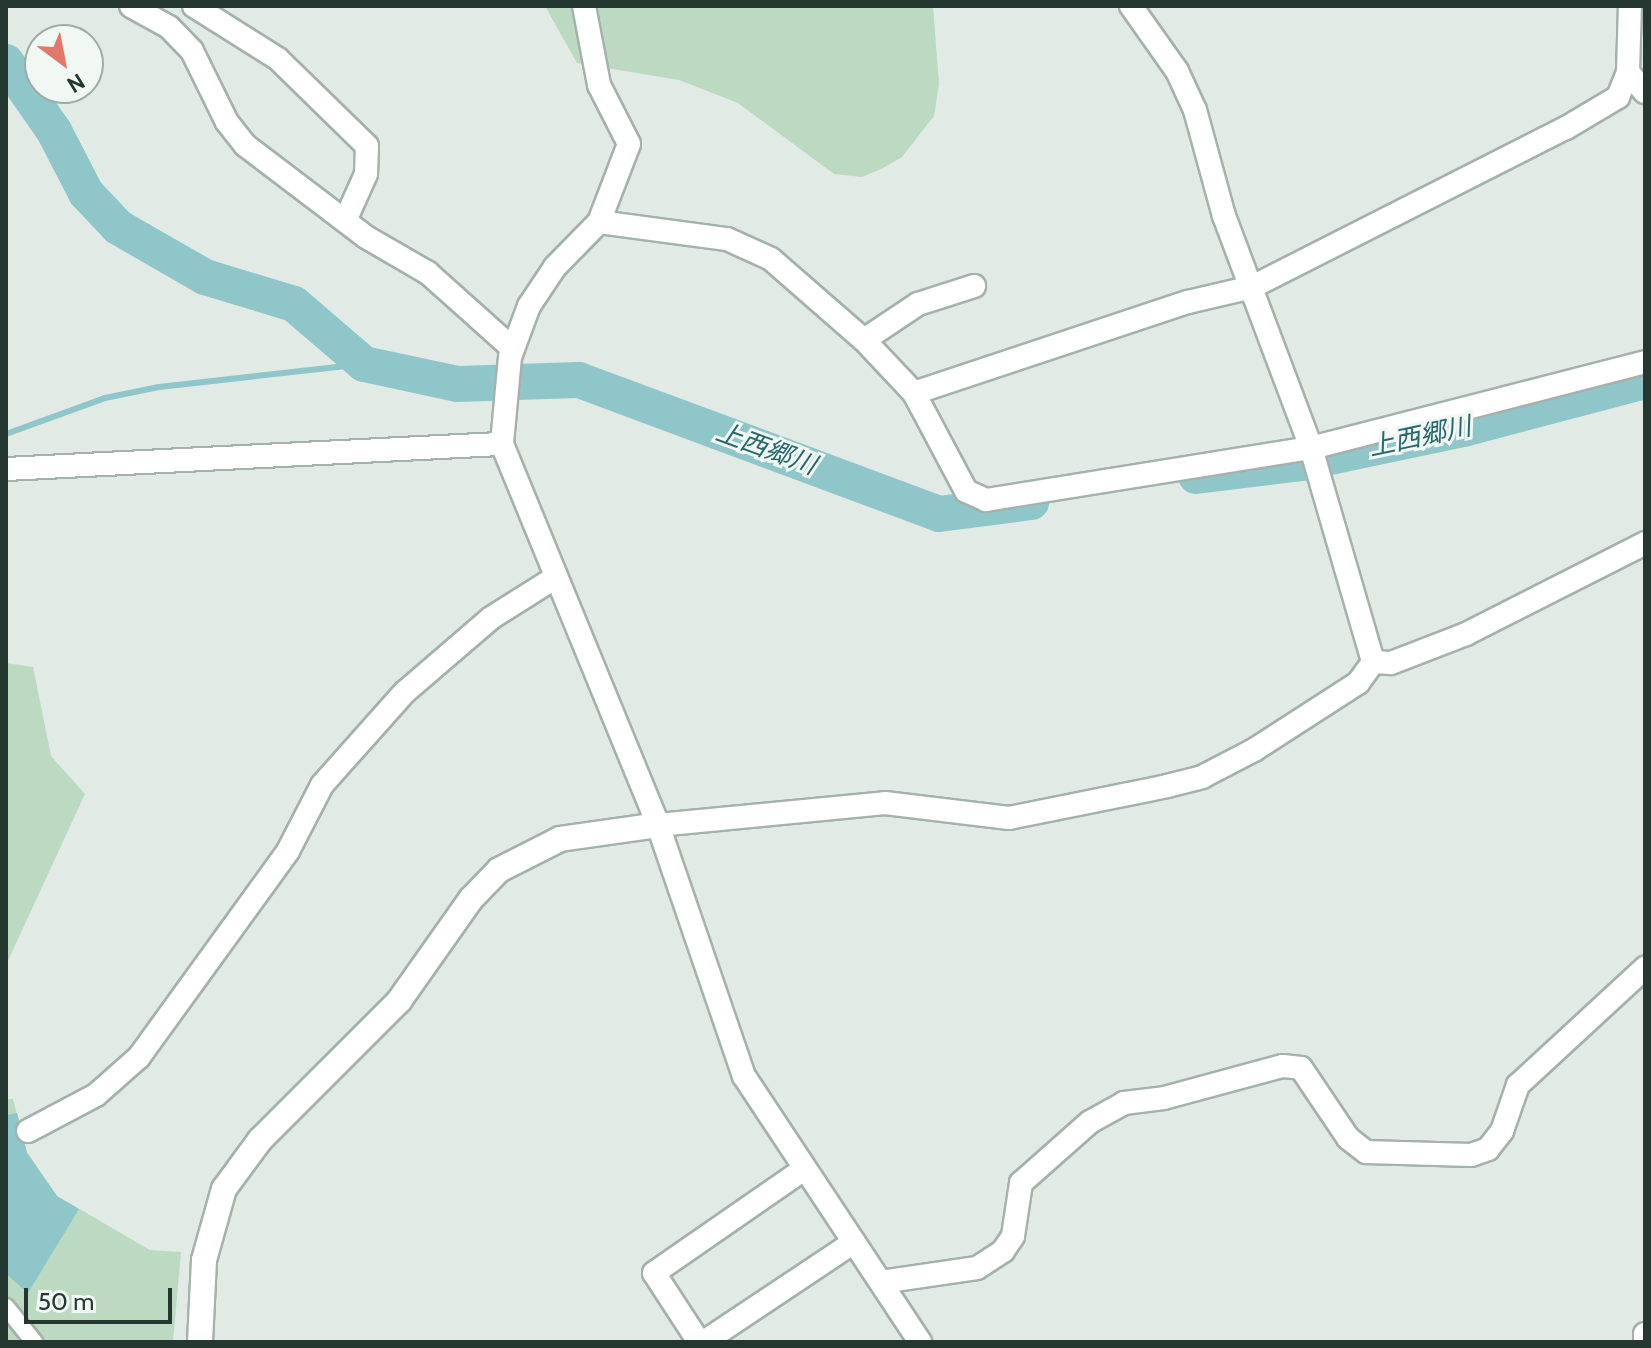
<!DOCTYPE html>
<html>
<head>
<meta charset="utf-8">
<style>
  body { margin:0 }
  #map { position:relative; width:1651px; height:1348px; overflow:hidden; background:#e1eae5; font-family:Cabin,"Noto Sans JP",sans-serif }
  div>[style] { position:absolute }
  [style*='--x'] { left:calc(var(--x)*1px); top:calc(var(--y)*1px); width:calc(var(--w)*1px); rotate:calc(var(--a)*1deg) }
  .green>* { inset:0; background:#bcd9c1 }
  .water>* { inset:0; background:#8fc6c9 }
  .stream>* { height:6px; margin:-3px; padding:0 3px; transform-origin:3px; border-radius:3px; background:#8fc6c9 }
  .river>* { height:36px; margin:-18px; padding:0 18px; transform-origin:18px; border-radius:18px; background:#8fc6c9 }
  .roads { filter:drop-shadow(2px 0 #a5b1ab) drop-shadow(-2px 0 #a5b1ab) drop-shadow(0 2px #a5b1ab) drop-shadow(0 -2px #a5b1ab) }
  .pedestrian>* { height:16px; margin:-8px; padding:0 8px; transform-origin:8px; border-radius:8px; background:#fff }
  .minor>* { height:22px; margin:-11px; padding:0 11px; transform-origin:11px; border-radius:11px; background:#fff }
  .tertiary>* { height:24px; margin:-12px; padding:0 12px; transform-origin:12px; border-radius:12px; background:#fff }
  span { translate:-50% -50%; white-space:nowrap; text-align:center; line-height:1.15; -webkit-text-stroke:6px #f1f7f3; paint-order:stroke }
  .water-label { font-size:26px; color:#25696d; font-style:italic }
  .frame { position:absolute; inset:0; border:8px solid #243831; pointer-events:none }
  .north { position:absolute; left:24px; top:24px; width:80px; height:80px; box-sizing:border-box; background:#f1f7f3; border:2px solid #9faba5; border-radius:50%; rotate:148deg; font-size:22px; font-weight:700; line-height:32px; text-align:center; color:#243831 }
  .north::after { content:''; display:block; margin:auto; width:28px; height:36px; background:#e17868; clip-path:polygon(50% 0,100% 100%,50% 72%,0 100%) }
  .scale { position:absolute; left:24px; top:1288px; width:148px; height:36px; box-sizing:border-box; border:4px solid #243831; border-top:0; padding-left:10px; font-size:24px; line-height:28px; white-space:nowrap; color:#243831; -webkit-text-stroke:6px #f1f7f3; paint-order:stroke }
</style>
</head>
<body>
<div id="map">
  <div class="green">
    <i style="clip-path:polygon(545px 6px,933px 6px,939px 84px,934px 116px,902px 157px,883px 168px,862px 177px,834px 174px,738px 103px,679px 80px,577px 63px)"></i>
    <i style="clip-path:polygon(6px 663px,33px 667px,51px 756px,85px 794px,6px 965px)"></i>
    <i style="clip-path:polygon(6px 1099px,13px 1099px,27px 1152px,57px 1196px,150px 1250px,181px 1252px,173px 1342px,6px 1342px)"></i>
  </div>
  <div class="water">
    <i style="clip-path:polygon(17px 1113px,27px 1153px,57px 1196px,79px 1209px,28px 1293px,6px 1274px,6px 1115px)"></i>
  </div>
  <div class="stream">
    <i style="--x:6;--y:434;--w:105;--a:-20"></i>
    <i style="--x:105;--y:398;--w:55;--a:-11.5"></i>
    <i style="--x:159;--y:387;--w:206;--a:-6.4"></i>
  </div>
  <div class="river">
    <i style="--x:6;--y:62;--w:84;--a:55.2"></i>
    <i style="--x:54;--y:131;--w:70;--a:62.7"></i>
    <i style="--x:86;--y:193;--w:47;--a:46.7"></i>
    <i style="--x:118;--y:227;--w:100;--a:29.9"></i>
    <i style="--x:205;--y:277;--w:93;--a:16.9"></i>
    <i style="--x:294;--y:304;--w:92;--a:40.6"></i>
    <i style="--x:364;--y:364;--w:95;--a:12.1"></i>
    <i style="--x:457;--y:384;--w:122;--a:-1.9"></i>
    <i style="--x:579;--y:380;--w:384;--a:20.4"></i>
    <i style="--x:939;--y:514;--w:93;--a:-7.4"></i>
    <i style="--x:1196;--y:476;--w:107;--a:-7"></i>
    <i style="--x:1302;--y:463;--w:165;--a:-11.9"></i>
    <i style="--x:1463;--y:429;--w:188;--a:-14.8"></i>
  </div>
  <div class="roads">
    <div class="pedestrian">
      <i style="--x:6;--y:1307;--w:45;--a:51.3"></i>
    </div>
    <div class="minor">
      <i style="--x:131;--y:6;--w:43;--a:28.9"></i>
      <i style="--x:169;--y:27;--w:33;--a:46"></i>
      <i style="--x:192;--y:51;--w:79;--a:63.8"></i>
      <i style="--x:227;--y:122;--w:29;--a:52"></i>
      <i style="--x:245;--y:145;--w:152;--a:37.2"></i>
      <i style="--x:366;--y:237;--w:72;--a:30.1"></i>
      <i style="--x:428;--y:273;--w:113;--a:41.8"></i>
      <i style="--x:194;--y:6;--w:99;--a:32.2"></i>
      <i style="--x:278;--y:59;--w:124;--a:44.3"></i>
      <i style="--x:367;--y:146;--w:28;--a:92"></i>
      <i style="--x:366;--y:174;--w:51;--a:114.1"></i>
      <i style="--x:584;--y:6;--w:80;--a:79.2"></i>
      <i style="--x:599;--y:85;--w:66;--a:63"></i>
      <i style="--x:629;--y:144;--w:84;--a:111"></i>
      <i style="--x:599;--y:222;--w:63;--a:134.4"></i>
      <i style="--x:555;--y:267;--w:47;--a:123.7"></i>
      <i style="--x:529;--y:306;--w:54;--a:110.4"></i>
      <i style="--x:510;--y:357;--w:87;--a:95.3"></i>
      <i style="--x:502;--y:444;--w:412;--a:67.7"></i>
      <i style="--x:658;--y:825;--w:265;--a:71.1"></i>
      <i style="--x:744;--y:1076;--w:319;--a:56.5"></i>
      <i style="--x:1131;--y:6;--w:80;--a:54.7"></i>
      <i style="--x:1177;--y:71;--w:43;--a:65.2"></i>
      <i style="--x:1195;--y:110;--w:110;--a:74.7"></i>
      <i style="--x:1224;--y:216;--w:248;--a:69.4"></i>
      <i style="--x:1311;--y:448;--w:223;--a:73.8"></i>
      <i style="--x:1628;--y:72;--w:26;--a:50"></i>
      <i style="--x:599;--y:222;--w:129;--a:7.6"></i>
      <i style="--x:727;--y:239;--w:48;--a:24.4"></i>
      <i style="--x:771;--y:259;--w:123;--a:41.1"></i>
      <i style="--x:864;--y:340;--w:73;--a:46.7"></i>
      <i style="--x:914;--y:393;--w:111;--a:62"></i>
      <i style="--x:966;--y:491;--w:22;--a:24"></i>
      <i style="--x:986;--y:500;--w:329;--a:-9.1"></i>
      <i style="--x:1311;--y:448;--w:345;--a:-14.4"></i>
      <i style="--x:864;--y:340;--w:65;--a:-33.7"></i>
      <i style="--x:918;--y:304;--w:59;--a:-17.8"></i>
      <i style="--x:914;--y:393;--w:289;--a:-18.4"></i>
      <i style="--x:1188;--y:302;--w:66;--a:-13.2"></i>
      <i style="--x:1252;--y:287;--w:352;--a:-26.9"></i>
      <i style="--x:1566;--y:128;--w:61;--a:-30.8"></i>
      <i style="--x:1618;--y:97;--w:27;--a:-68"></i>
      <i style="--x:1628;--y:72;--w:66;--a:-88.3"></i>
      <i style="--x:6;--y:469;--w:497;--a:-2.9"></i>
      <i style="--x:1373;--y:662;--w:18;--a:3"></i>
      <i style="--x:1391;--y:663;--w:80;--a:-21.1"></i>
      <i style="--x:1466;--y:634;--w:201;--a:-26.9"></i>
      <i style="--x:658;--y:825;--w:228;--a:-5.5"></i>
      <i style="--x:885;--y:803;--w:125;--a:6.9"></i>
      <i style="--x:1009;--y:818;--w:161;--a:-11.4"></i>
      <i style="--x:1167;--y:786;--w:36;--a:-14"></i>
      <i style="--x:1202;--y:777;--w:59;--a:-27.4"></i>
      <i style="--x:1254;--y:750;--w:124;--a:-32.8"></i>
      <i style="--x:1358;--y:683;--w:26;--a:-54"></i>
      <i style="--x:28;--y:1131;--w:77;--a:-27.9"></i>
      <i style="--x:96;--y:1095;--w:57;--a:-41.5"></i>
      <i style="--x:139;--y:1057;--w:254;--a:-54.1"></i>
      <i style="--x:288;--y:851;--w:74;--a:-62.7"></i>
      <i style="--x:322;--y:785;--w:125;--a:-48.3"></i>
      <i style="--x:405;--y:692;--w:113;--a:-40.7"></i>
      <i style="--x:491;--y:618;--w:77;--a:-32.2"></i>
      <i style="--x:881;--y:1282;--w:97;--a:-8.3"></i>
      <i style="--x:977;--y:1268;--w:31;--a:-33"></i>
      <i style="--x:1003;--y:1251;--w:18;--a:-56"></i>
      <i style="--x:1013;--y:1236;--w:54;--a:-81.4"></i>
      <i style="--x:1021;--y:1183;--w:92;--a:-41.5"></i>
      <i style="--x:1090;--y:1122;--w:39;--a:-29"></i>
      <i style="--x:1124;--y:1103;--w:40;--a:-7.1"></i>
      <i style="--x:1164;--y:1098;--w:123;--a:-15.1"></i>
      <i style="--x:1283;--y:1066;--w:18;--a:6"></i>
      <i style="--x:1301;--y:1068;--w:84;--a:56.1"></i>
      <i style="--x:1348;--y:1138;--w:23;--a:38"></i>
      <i style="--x:1366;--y:1152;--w:105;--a:1.6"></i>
      <i style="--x:1471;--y:1155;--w:18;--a:-19"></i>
      <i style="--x:1488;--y:1149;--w:23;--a:-52"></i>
      <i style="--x:1502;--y:1131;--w:49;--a:-70.8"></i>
      <i style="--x:1518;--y:1085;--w:173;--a:-42.7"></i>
      <i style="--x:699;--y:1342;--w:82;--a:-123.1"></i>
      <i style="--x:654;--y:1273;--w:183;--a:-34.7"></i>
      <i style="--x:704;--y:1342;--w:180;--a:-33.7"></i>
      <i style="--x:1645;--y:1342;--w:8;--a:-90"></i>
    </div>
    <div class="tertiary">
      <i style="--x:200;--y:1342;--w:82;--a:-87.2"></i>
      <i style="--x:204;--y:1260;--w:74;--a:-74.3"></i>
      <i style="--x:224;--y:1189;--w:61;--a:-53.7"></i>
      <i style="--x:260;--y:1140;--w:197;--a:-45"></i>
      <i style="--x:399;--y:1001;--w:125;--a:-54.8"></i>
      <i style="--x:471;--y:899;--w:40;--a:-46"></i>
      <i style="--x:499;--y:870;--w:68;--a:-26.9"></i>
      <i style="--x:560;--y:839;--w:99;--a:-8.1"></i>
    </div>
  </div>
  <div class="water-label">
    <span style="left:1420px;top:437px;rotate:-12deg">上西郷川</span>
    <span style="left:766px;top:449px;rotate:20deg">上西郷川</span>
  </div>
  <div class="frame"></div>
  <div class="north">N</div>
  <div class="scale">50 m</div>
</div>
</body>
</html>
